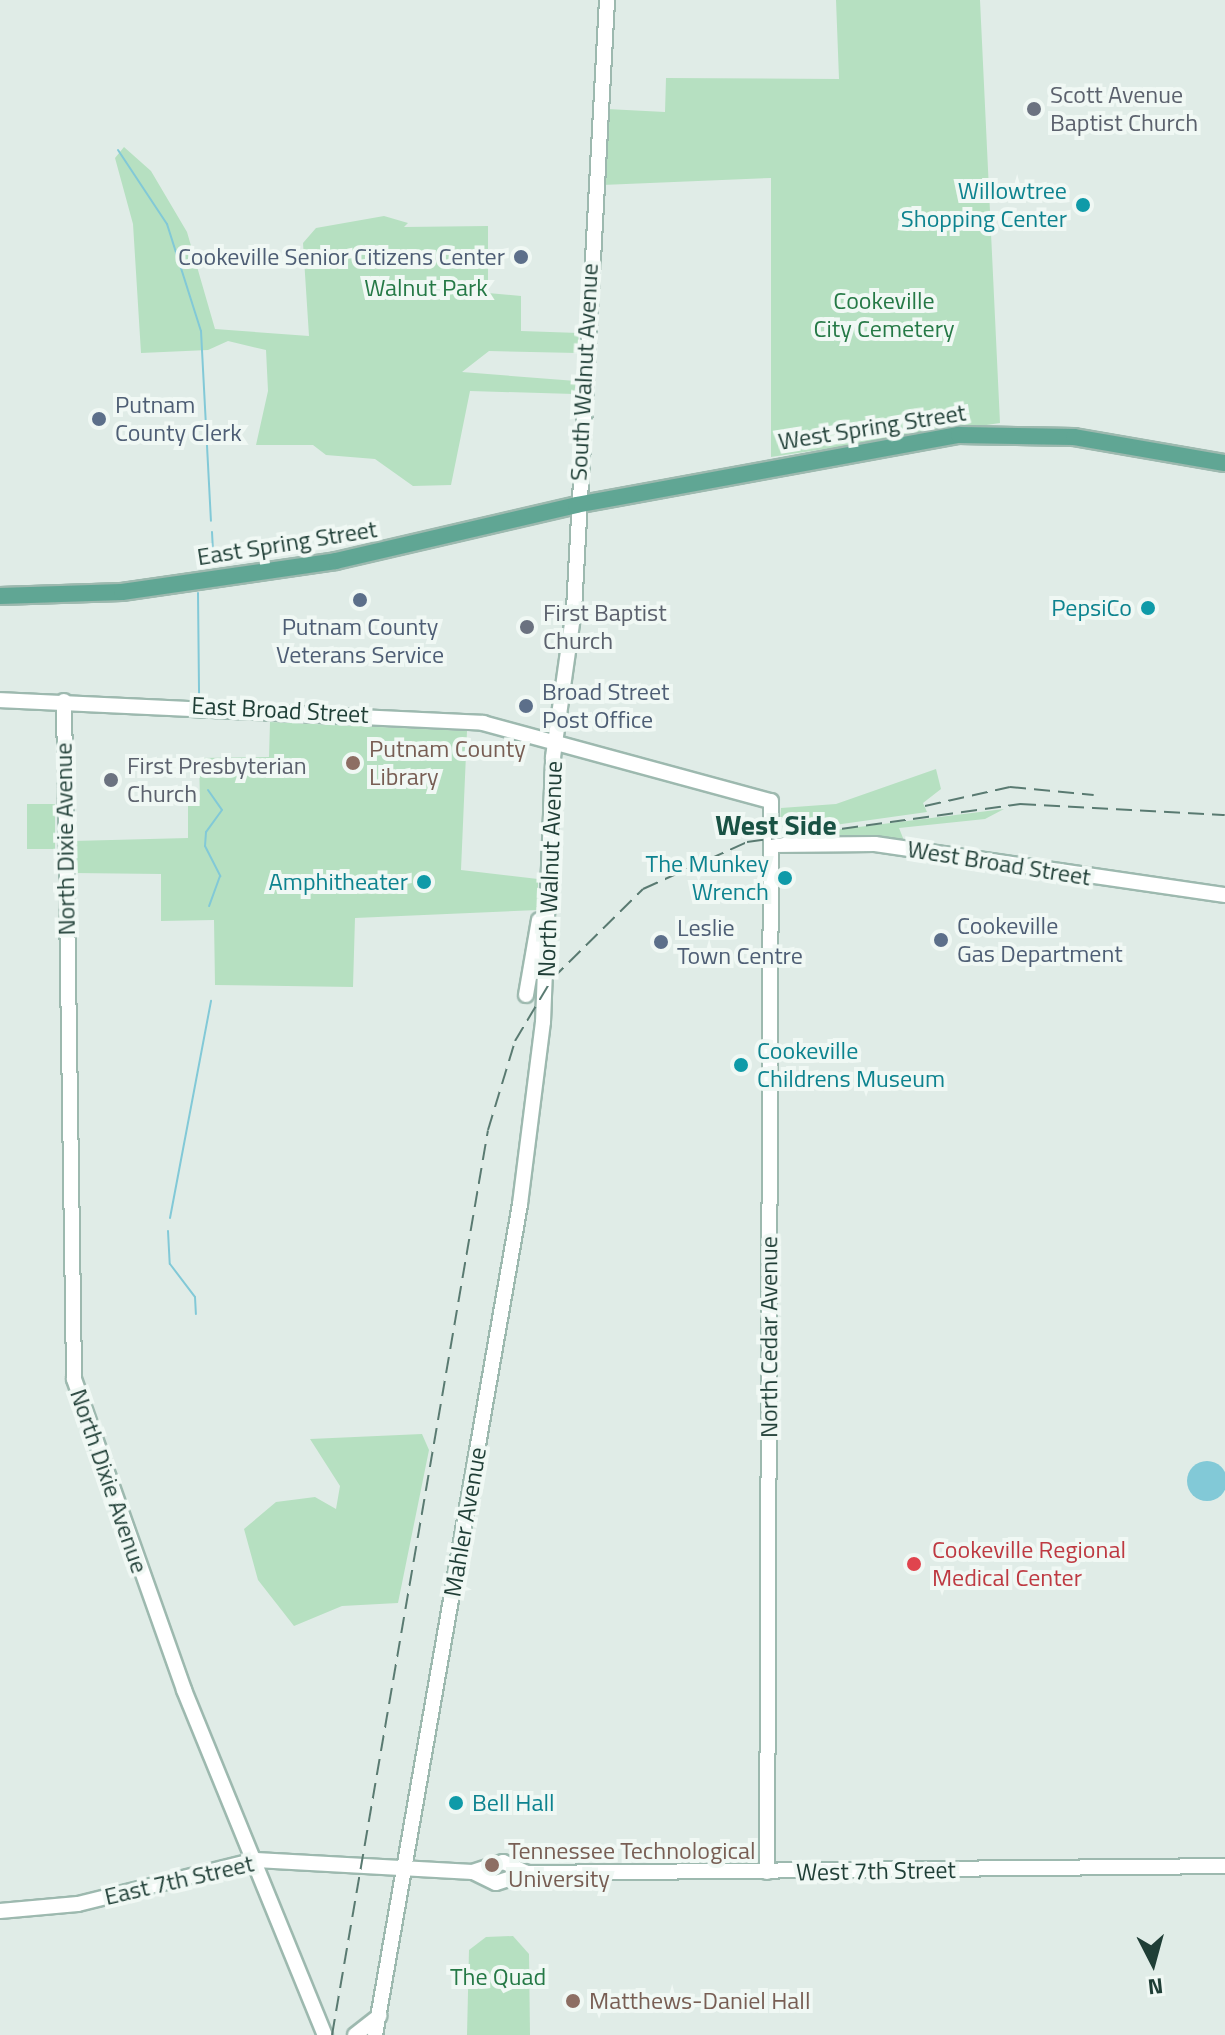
<!DOCTYPE html>
<html>
<head>
<meta charset="utf-8">
<style>
  body { margin:0 }
  #map { position:relative; width:1225px; height:2035px; overflow:hidden; background:#e0ece7; font-family:"Titillium Web",sans-serif }
  div>[style] { position:absolute }
  [style*='--x'] { left:calc(var(--x)*1px); top:calc(var(--y)*1px); width:calc(var(--w)*1px); rotate:calc(var(--a)*1deg) }
  .green>* { inset:0; background:#b6e0c1 }
  .water>* { inset:0; background:#82c9d7 }
  .round { border-radius:50% }
  .stream>* { height:2px; margin:-1px; padding:0 1px; transform-origin:1px; border-radius:1px; background:#82c9d7 }
  .roads { filter:drop-shadow(2px 0 #9db9af) drop-shadow(-2px 0 #9db9af) drop-shadow(0 2px #9db9af) drop-shadow(0 -2px #9db9af) }
  .secondary>* { height:14px; margin:-7px; padding:0 7px; transform-origin:7px; border-radius:7px; background:#fff }
  .primary>* { height:16px; margin:-8px; padding:0 8px; transform-origin:8px; border-radius:8px; background:#60a694 }
  .rail>* { height:2px; margin-top:-1px; transform-origin:0; background:repeating-linear-gradient(90deg,#597a71 0 16px,transparent 0 24px) }
  .dots>* { width:22px; height:22px; translate:-50% -50%; box-sizing:border-box; border:4px solid #f0f8f4; border-radius:50% }
  span { translate:-50% -50%; white-space:nowrap; text-align:center; line-height:1.15; -webkit-text-stroke:8px #f0f8f4; paint-order:stroke }
  .worship-label { font-size:24px; color:#5b616d }
  .left { translate:0 -50%; text-align:left }
  .culture-label { font-size:24px; color:#0d838f }
  .right { translate:-100% -50%; text-align:right }
  .service-label { font-size:24px; color:#4e5e75 }
  .park-label { font-size:24px; color:#257946 }
  .street-label { font-size:24px; color:#1f3e36 }
  .education-label { font-size:24px; color:#785e54 }
  .health-label { font-size:24px; color:#be3a42 }
  .quarter-label { font-size:28px; color:#195244; font-weight:700 }
  .north { position:absolute; left:1113px; top:1923px; width:80px; height:80px; -webkit-text-stroke:6px #f0f8f4; paint-order:stroke; rotate:174deg; font-size:22px; font-weight:700; line-height:32px; text-align:center; color:#1f3e36 }
  .north::after { content:''; display:block; margin:auto; width:28px; height:36px; background:#1f3e36; clip-path:polygon(50% 0,100% 100%,50% 72%,0 100%) }
</style>
</head>
<body>
<div id="map">
  <div class="green">
    <i style="clip-path:polygon(836px 0,980px 0,1000px 423px,771px 457px,771px 178px,602px 185px,607px 109px,665px 112px,666px 78px,839px 79px)"></i>
    <i style="clip-path:polygon(124px 147px,151px 171px,187px 232px,215px 329px,309px 336px,303px 243px,316px 228px,384px 216px,408px 223px,404px 227px,488px 226px,488px 293px,521px 296px,521px 331px,579px 333px,577px 353px,489px 351px,462px 372px,576px 381px,574px 394px,470px 391px,451px 485px,413px 486px,375px 459px,326px 455px,313px 445px,256px 445px,268px 391px,266px 350px,228px 341px,208px 350px,141px 353px,133px 224px,115px 158px)"></i>
    <i style="clip-path:polygon(270px 722px,467px 731px,461px 870px,538px 879px,538px 910px,355px 918px,353px 987px,215px 985px,214px 920px,161px 921px,161px 874px,74px 873px,73px 841px,188px 838px,188px 802px,200px 800px,199px 758px,269px 757px)"></i>
    <i style="clip-path:polygon(936px 769px,941px 789px,923px 803px,927px 812px,792px 831px,780px 821px,781px 808px,836px 804px)"></i>
    <i style="clip-path:polygon(27px 804px,55px 804px,55px 849px,27px 849px)"></i>
    <i style="clip-path:polygon(1004px 809px,985px 819px,899px 828px,905px 843px,810px 833px)"></i>
    <i style="clip-path:polygon(422px 1434px,429px 1450px,398px 1603px,342px 1606px,294px 1626px,258px 1580px,244px 1529px,276px 1502px,315px 1497px,336px 1509px,340px 1486px,310px 1439px)"></i>
    <i style="clip-path:polygon(513px 1936px,529px 1954px,530px 2035px,467px 2035px,469px 1950px,486px 1937px)"></i>
  </div>
  <div class="water">
    <i class="round" style="left:1187px;top:1461px;width:40px;height:40px"></i>
  </div>
  <div class="stream">
    <i style="--x:118;--y:150;--w:89;--a:56.5"></i>
    <i style="--x:167;--y:224;--w:112;--a:72.4"></i>
    <i style="--x:201;--y:331;--w:190;--a:87"></i>
    <i style="--x:212;--y:532;--w:33;--a:87"></i>
    <i style="--x:198;--y:593;--w:104;--a:89.4"></i>
    <i style="--x:208;--y:790;--w:24;--a:55"></i>
    <i style="--x:222;--y:810;--w:27;--a:126"></i>
    <i style="--x:206;--y:832;--w:14;--a:94"></i>
    <i style="--x:205;--y:846;--w:34;--a:63"></i>
    <i style="--x:220;--y:876;--w:32;--a:110"></i>
    <i style="--x:170;--y:1218;--w:221;--a:-79.3"></i>
    <i style="--x:168;--y:1231;--w:33;--a:87"></i>
    <i style="--x:170;--y:1264;--w:41;--a:52.9"></i>
    <i style="--x:195;--y:1297;--w:17;--a:87"></i>
  </div>
  <div class="roads">
    <div class="secondary">
      <i style="--x:0;--y:700;--w:484;--a:2.7"></i>
      <i style="--x:483;--y:723;--w:298;--a:15.2"></i>
      <i style="--x:771;--y:801;--w:1071;--a:90.21"></i>
      <i style="--x:64;--y:701;--w:678;--a:89.15"></i>
      <i style="--x:74;--y:1379;--w:330;--a:70.5"></i>
      <i style="--x:184;--y:1690;--w:373;--a:67.8"></i>
      <i style="--x:773;--y:845;--w:102;--a:-0.6"></i>
      <i style="--x:875;--y:844;--w:354;--a:8.3"></i>
      <i style="--x:526;--y:995;--w:76;--a:-80.2"></i>
      <i style="--x:527;--y:1873;--w:26;--a:-155"></i>
      <i style="--x:503;--y:1862;--w:32;--a:162"></i>
      <i style="--x:473;--y:1872;--w:25;--a:26"></i>
      <i style="--x:496;--y:1883;--w:33;--a:-18"></i>
      <i style="--x:527;--y:1873;--w:698;--a:-0.57"></i>
      <i style="--x:0;--y:1911;--w:78;--a:-5.1"></i>
      <i style="--x:78;--y:1904;--w:183;--a:-13.9"></i>
      <i style="--x:256;--y:1860;--w:217;--a:3.2"></i>
      <i style="--x:355;--y:2035;--w:31;--a:-38"></i>
      <i style="--x:375;--y:2035;--w:844;--a:-80.1"></i>
      <i style="--x:520;--y:1204;--w:183;--a:-82.8"></i>
      <i style="--x:543;--y:1022;--w:265;--a:-87.8"></i>
      <i style="--x:553;--y:757;--w:148;--a:-81.9"></i>
      <i style="--x:574;--y:610;--w:611;--a:-86.9"></i>
    </div>
    <div class="primary">
      <i style="--x:0;--y:596;--w:122;--a:-1.9"></i>
      <i style="--x:122;--y:592;--w:216;--a:-8.2"></i>
      <i style="--x:336;--y:561;--w:246;--a:-13.1"></i>
      <i style="--x:576;--y:505;--w:389;--a:-10.4"></i>
      <i style="--x:959;--y:435;--w:115;--a:1"></i>
      <i style="--x:1074;--y:437;--w:153;--a:9.8"></i>
    </div>
  </div>
  <div class="rail">
    <i style="--x:925;--y:806;--w:87;--a:-12.6"></i>
    <i style="--x:1010;--y:787;--w:84;--a:5.4"></i>
    <i style="--x:332;--y:2035;--w:918;--a:-80.22"></i>
    <i style="--x:488;--y:1130;--w:93;--a:-73.1"></i>
    <i style="--x:515;--y:1041;--w:72;--a:-59.2"></i>
    <i style="--x:552;--y:979;--w:128;--a:-44.7"></i>
    <i style="--x:643;--y:889;--w:114;--a:-24.3"></i>
    <i style="--x:747;--y:842;--w:276;--a:-7.9"></i>
    <i style="--x:1020;--y:804;--w:205;--a:3.1"></i>
  </div>
  <div class="dots">
    <i style="left:1034px;top:109px;background:#6b7280"></i>
    <i style="left:1083px;top:205px;background:#0f9aa8"></i>
    <i style="left:521px;top:257px;background:#5c6f8a"></i>
    <i style="left:99px;top:419px;background:#5c6f8a"></i>
    <i style="left:360px;top:600px;background:#5c6f8a"></i>
    <i style="left:1148px;top:608px;background:#0f9aa8"></i>
    <i style="left:527px;top:627px;background:#6b7280"></i>
    <i style="left:526px;top:706px;background:#5c6f8a"></i>
    <i style="left:353px;top:763px;background:#8d6e63"></i>
    <i style="left:111px;top:780px;background:#6b7280"></i>
    <i style="left:785px;top:878px;background:#0f9aa8"></i>
    <i style="left:424px;top:882px;background:#0f9aa8"></i>
    <i style="left:941px;top:940px;background:#5c6f8a"></i>
    <i style="left:661px;top:942px;background:#5c6f8a"></i>
    <i style="left:741px;top:1065px;background:#0f9aa8"></i>
    <i style="left:914px;top:1564px;background:#e0444e"></i>
    <i style="left:456px;top:1803px;background:#0f9aa8"></i>
    <i style="left:492px;top:1865px;background:#8d6e63"></i>
    <i style="left:573px;top:2001px;background:#8d6e63"></i>
  </div>
  <div class="worship-label">
    <span class="left" style="left:1050px;top:109px">Scott Avenue<br>Baptist Church</span>
    <span class="left" style="left:543px;top:627px">First Baptist<br>Church</span>
    <span class="left" style="left:127px;top:780px">First Presbyterian<br>Church</span>
  </div>
  <div class="culture-label">
    <span class="right" style="left:1067px;top:205px">Willowtree<br>Shopping Center</span>
    <span class="right" style="left:1132px;top:608px">PepsiCo</span>
    <span class="right" style="left:769px;top:878px">The Munkey<br>Wrench</span>
    <span class="right" style="left:408px;top:882px">Amphitheater</span>
    <span class="left" style="left:757px;top:1065px">Cookeville<br>Childrens Museum</span>
    <span class="left" style="left:472px;top:1803px">Bell Hall</span>
  </div>
  <div class="service-label">
    <span class="right" style="left:505px;top:257px">Cookeville Senior Citizens Center</span>
    <span class="left" style="left:115px;top:419px">Putnam<br>County Clerk</span>
    <span style="left:360px;top:641px">Putnam County<br>Veterans Service</span>
    <span class="left" style="left:542px;top:706px">Broad Street<br>Post Office</span>
    <span class="left" style="left:957px;top:940px">Cookeville<br>Gas Department</span>
    <span class="left" style="left:677px;top:942px">Leslie<br>Town Centre</span>
  </div>
  <div class="park-label">
    <span style="left:426px;top:288px">Walnut Park</span>
    <span style="left:884px;top:315px">Cookeville<br>City Cemetery</span>
    <span style="left:498px;top:1977px">The Quad</span>
  </div>
  <div class="street-label">
    <span style="left:584px;top:372px;rotate:-87deg">South Walnut Avenue</span>
    <span style="left:872px;top:427px;rotate:-9deg">West Spring Street</span>
    <span style="left:287px;top:543px;rotate:-9deg">East Spring Street</span>
    <span style="left:280px;top:710px;rotate:3deg">East Broad Street</span>
    <span style="left:65px;top:839px;rotate:-91deg">North Dixie Avenue</span>
    <span style="left:999px;top:863px;rotate:9deg">West Broad Street</span>
    <span style="left:550px;top:869px;rotate:-88deg">North Walnut Avenue</span>
    <span style="left:769px;top:1337px;rotate:-90deg">North Cedar Avenue</span>
    <span style="left:109px;top:1481px;rotate:71deg">North Dixie Avenue</span>
    <span style="left:465px;top:1522px;rotate:-80deg">Mahler Avenue</span>
    <span style="left:876px;top:1871px;rotate:-1deg">West 7th Street</span>
    <span style="left:179px;top:1880px;rotate:-13deg">East 7th Street</span>
  </div>
  <div class="education-label">
    <span class="left" style="left:369px;top:763px">Putnam County<br>Library</span>
    <span class="left" style="left:508px;top:1865px">Tennessee Technological<br>University</span>
    <span class="left" style="left:589px;top:2001px">Matthews-Daniel Hall</span>
  </div>
  <div class="health-label">
    <span class="left" style="left:932px;top:1564px">Cookeville Regional<br>Medical Center</span>
  </div>
  <div class="quarter-label">
    <span style="left:776px;top:825px">West Side</span>
  </div>
  <div class="north">N</div>
</div>
</body>
</html>
